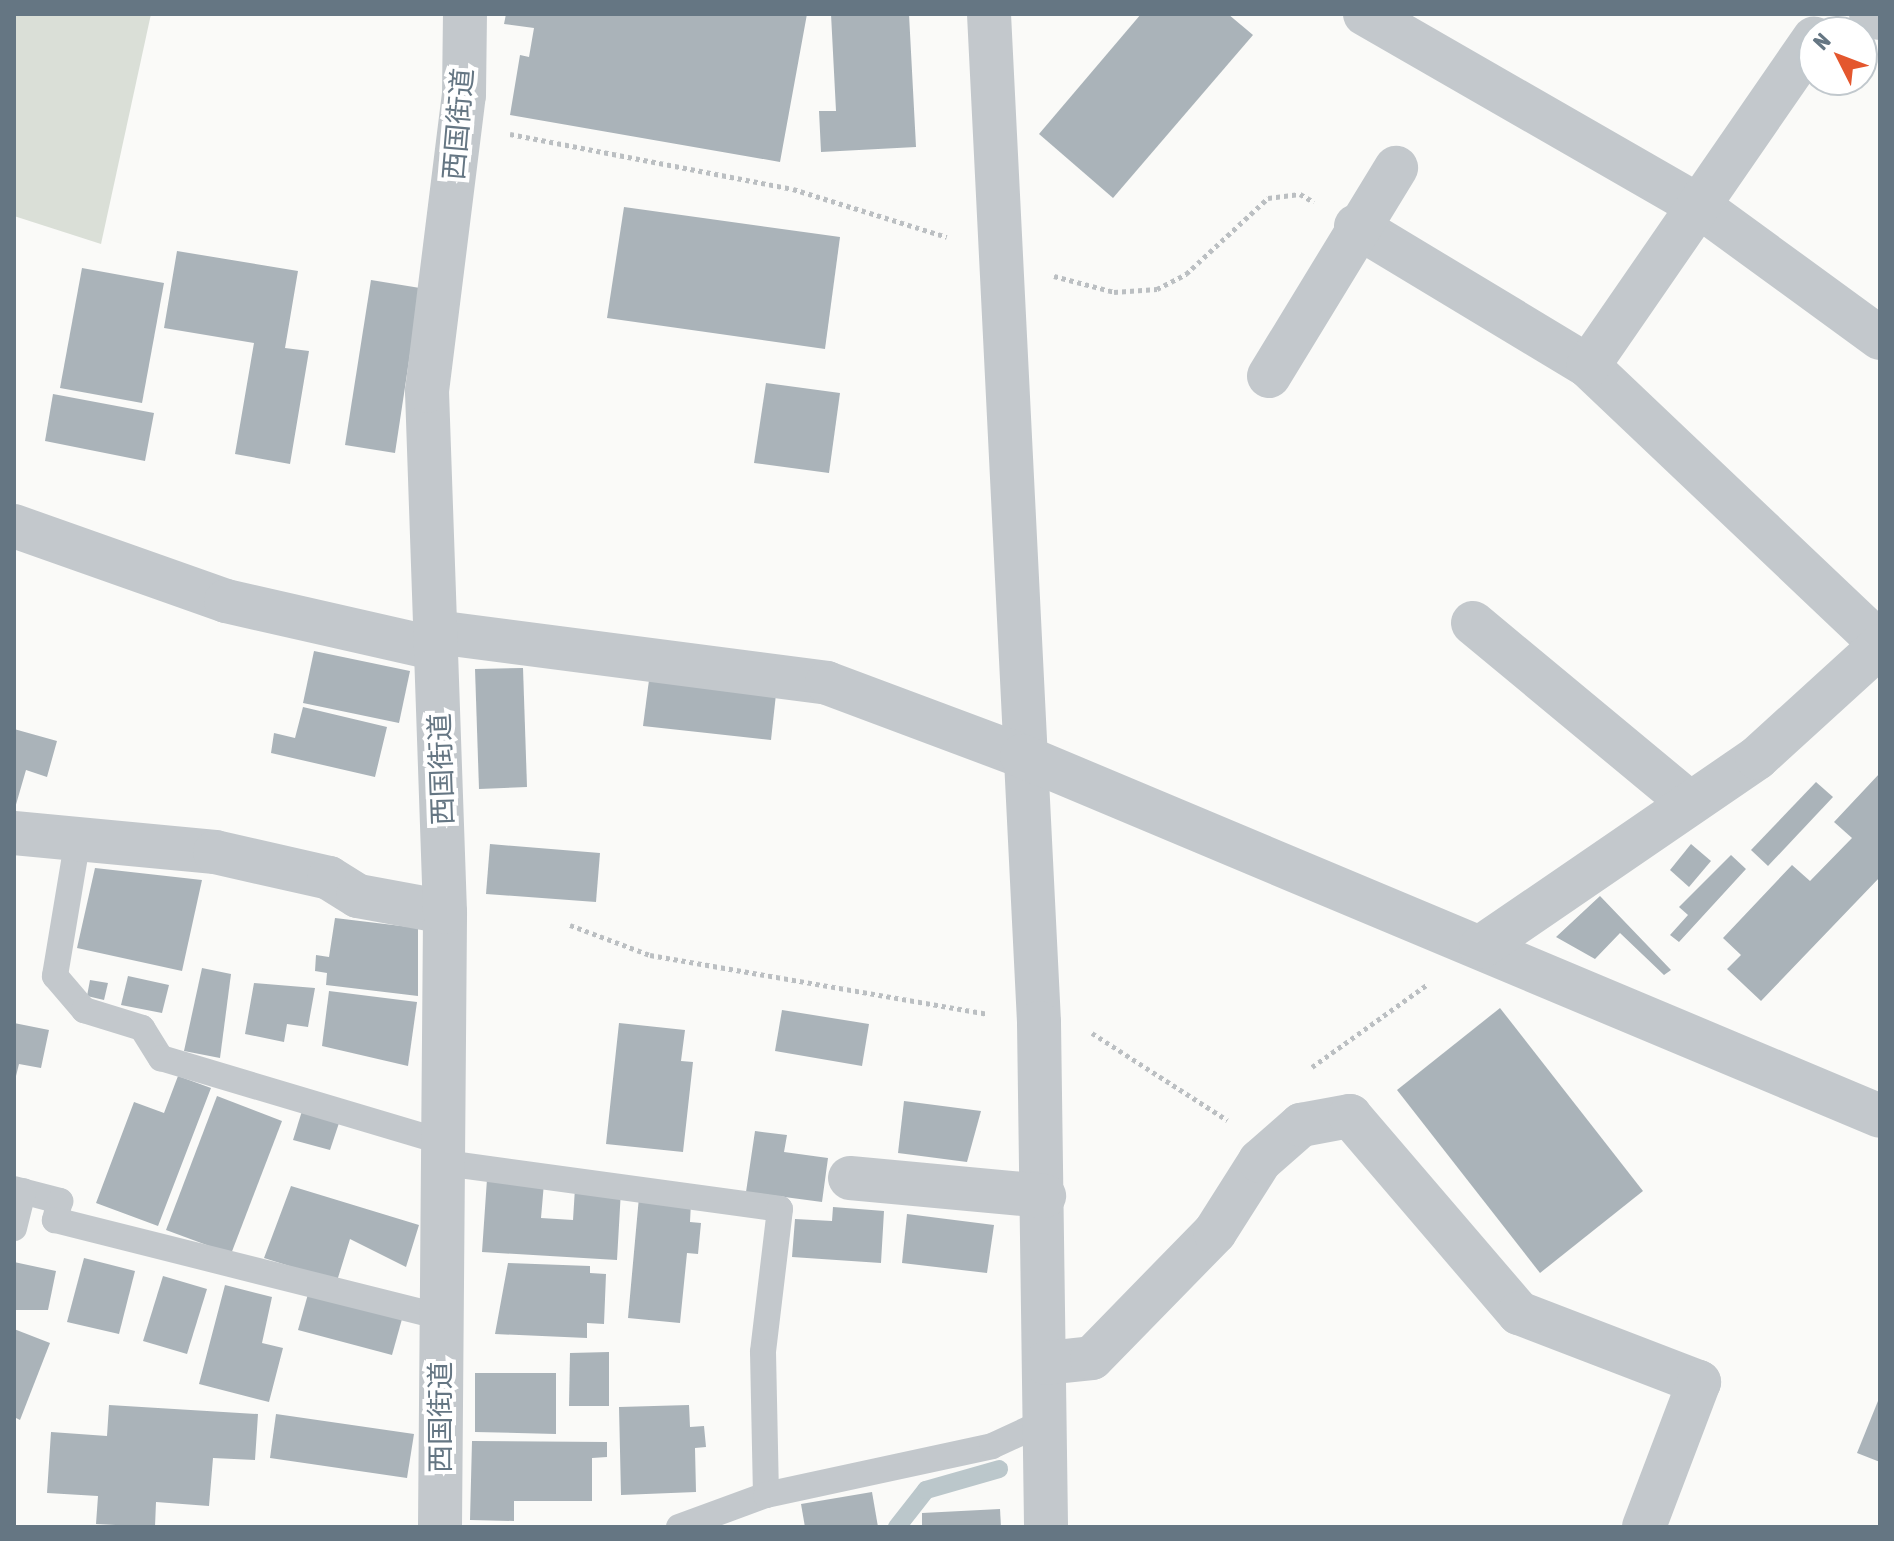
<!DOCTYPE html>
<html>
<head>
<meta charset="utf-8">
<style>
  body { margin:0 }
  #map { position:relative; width:1894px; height:1541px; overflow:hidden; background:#fafaf8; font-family:"Asap Condensed","Noto Sans JP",sans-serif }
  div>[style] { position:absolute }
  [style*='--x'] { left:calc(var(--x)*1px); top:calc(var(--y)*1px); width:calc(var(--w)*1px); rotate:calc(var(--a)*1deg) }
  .green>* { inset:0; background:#dadfd7 }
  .stream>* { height:18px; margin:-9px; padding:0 9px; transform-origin:9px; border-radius:9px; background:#bbc7cb }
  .building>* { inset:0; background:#aab3b9 }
  .path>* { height:5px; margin-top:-2.5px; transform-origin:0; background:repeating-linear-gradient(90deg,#bbbfc2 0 4px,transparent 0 8px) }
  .lane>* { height:26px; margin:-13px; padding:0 13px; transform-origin:13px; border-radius:13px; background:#c3c8cc }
  .street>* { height:44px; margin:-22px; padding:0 22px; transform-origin:22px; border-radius:22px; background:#c3c8cc }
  span { translate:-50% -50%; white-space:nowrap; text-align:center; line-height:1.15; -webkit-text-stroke:8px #fff; paint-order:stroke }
  .street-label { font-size:28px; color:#657683 }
  .frame { position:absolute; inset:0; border:16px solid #657683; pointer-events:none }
  .north { position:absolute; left:1798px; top:16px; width:80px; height:80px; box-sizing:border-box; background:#fff; border:2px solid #c1c8cd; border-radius:50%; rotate:312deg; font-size:22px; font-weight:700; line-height:32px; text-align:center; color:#657683 }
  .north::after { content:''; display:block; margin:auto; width:28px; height:36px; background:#e4572e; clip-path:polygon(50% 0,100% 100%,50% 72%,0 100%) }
</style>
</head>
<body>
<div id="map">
  <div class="green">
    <i style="clip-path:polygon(14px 14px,151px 14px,101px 244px,14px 216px)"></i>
  </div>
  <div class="stream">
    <i style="--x:897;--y:1527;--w:47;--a:-51.9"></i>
    <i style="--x:926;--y:1490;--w:76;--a:-16"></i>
  </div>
  <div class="building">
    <i style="clip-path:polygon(506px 14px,807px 14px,780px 162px,510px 115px,520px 55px,529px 57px,534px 28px,504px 24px)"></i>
    <i style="clip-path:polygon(831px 14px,909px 14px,916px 147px,821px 152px,819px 111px,836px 111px)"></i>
    <i style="clip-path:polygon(1141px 14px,1228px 14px,1253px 35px,1113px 198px,1039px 134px)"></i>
    <i style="clip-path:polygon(624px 207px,840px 237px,825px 349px,607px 318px)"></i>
    <i style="clip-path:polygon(177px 251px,298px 271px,285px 348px,309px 351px,290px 464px,235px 454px,254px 343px,164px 328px)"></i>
    <i style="clip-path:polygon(82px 268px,164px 283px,142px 403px,60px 388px)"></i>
    <i style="clip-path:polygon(371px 280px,420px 288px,395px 453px,345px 445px)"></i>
    <i style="clip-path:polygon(766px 383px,840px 393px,829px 473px,754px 463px)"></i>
    <i style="clip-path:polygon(53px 394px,154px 413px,145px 461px,45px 441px)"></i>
    <i style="clip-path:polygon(314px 651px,410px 671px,399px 723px,303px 703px)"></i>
    <i style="clip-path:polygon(523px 668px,527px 787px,479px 789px,475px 669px)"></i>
    <i style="clip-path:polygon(649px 680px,776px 694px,771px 740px,643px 726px)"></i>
    <i style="clip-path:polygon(303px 707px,387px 727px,375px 777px,271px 753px,274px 733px,295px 738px)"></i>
    <i style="clip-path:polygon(14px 729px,57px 741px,47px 777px,26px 770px,15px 808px)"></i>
    <i style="clip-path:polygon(1880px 773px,1880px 877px,1761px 1001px,1727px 969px,1741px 955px,1723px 938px,1792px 865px,1810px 881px,1852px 838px,1834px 822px)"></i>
    <i style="clip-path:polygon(1816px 782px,1833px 797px,1768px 866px,1751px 850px)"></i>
    <i style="clip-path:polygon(490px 844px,600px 853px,596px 902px,486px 894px)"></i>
    <i style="clip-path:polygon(1691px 844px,1711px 861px,1689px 887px,1670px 870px)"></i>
    <i style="clip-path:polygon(1731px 855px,1746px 869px,1679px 942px,1670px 935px,1688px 915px,1679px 907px)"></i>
    <i style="clip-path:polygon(95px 868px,202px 880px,182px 971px,77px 948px)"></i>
    <i style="clip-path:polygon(1600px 896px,1671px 970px,1664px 975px,1620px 933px,1595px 959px,1556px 937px)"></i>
    <i style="clip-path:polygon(335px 918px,418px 928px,418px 996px,326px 985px,327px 973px,315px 971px,316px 955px,329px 957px)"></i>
    <i style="clip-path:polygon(202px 968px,231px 974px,220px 1058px,184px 1051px)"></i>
    <i style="clip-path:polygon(128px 976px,169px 985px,162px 1013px,121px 1005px)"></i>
    <i style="clip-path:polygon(90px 980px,108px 983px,104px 1000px,87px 996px)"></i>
    <i style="clip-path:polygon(254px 983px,315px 988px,308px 1027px,287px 1024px,284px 1042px,245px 1034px)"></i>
    <i style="clip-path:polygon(329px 991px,417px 1002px,408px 1066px,322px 1046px)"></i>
    <i style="clip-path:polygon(1500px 1008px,1643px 1191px,1540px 1273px,1397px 1090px)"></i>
    <i style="clip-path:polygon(782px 1010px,869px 1024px,862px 1066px,775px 1051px)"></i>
    <i style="clip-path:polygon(14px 1023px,49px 1030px,41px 1068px,19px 1064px,15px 1080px)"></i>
    <i style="clip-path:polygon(619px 1023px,685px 1030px,681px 1061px,693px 1062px,683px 1152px,606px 1144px)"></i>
    <i style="clip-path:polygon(178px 1076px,211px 1088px,158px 1226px,96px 1203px,134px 1102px,164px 1113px)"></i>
    <i style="clip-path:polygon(217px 1096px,282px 1121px,231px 1254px,166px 1230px)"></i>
    <i style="clip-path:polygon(904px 1101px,981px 1111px,967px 1162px,898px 1153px)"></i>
    <i style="clip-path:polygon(302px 1111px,339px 1123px,330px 1150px,293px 1140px)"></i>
    <i style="clip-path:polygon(755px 1131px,787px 1135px,784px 1152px,828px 1158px,822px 1202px,746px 1192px)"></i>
    <i style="clip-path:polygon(487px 1179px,544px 1183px,541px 1218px,573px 1220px,575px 1188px,621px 1190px,617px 1260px,482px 1252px)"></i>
    <i style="clip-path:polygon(291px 1186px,419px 1225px,406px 1267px,350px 1239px,337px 1281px,264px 1258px)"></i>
    <i style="clip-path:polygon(639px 1197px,691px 1202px,690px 1222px,701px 1223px,698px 1254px,687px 1253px,680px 1323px,628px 1318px)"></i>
    <i style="clip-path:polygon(833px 1207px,884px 1211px,881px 1263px,792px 1257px,795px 1219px,832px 1221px)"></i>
    <i style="clip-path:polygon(907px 1214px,994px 1225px,987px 1273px,902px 1263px)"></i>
    <i style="clip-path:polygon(84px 1258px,135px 1271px,119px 1334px,67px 1322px)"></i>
    <i style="clip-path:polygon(14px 1262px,56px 1271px,48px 1310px,14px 1310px)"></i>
    <i style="clip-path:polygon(508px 1263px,590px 1266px,590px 1273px,606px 1274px,604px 1324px,587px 1323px,587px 1338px,495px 1334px)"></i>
    <i style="clip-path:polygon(163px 1276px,207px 1289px,187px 1354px,143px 1341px)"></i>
    <i style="clip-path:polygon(225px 1285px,272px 1297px,262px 1343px,283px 1348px,269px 1402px,199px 1384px)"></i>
    <i style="clip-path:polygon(308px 1294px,402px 1319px,392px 1355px,298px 1330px)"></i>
    <i style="clip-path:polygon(14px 1329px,50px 1343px,20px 1420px,14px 1417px)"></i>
    <i style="clip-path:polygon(609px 1352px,609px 1406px,569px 1406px,570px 1353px)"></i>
    <i style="clip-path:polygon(475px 1373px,556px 1373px,556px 1434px,475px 1432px)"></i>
    <i style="clip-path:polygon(1880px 1396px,1880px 1462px,1857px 1453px)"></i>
    <i style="clip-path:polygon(109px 1405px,258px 1414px,255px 1460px,213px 1458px,209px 1506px,156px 1502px,155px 1527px,96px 1524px,98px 1496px,47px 1493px,51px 1432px,107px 1436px)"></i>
    <i style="clip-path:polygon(689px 1405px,690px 1427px,704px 1426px,706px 1447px,695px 1448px,696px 1492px,621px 1495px,619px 1407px)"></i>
    <i style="clip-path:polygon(276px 1414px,414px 1434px,407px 1478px,270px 1458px)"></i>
    <i style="clip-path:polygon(472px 1441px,607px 1442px,607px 1457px,592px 1458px,592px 1501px,514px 1501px,514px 1521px,470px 1520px)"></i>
    <i style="clip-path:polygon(872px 1492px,878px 1527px,805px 1527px,801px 1504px)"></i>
    <i style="clip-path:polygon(1000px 1509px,1001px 1527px,922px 1527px,922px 1513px)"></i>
  </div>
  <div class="path">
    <i style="--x:510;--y:134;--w:288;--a:11"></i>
    <i style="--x:793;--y:189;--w:161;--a:17.3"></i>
    <i style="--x:1054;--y:276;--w:62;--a:14.9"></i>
    <i style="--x:1114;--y:292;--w:43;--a:-4"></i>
    <i style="--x:1157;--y:289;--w:33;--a:-27"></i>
    <i style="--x:1186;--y:274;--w:112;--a:-42.8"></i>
    <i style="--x:1268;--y:198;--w:32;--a:-7"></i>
    <i style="--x:1300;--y:194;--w:16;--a:30"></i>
    <i style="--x:570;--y:925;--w:85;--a:20.6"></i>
    <i style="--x:650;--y:955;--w:342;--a:9.9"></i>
    <i style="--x:1092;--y:1033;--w:161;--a:32.8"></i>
    <i style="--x:1312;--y:1067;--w:143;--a:-35.6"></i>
  </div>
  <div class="lane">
    <i style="--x:78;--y:838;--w:140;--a:99.5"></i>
    <i style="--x:55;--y:976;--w:45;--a:49.5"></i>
    <i style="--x:84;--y:1010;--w:61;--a:17.2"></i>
    <i style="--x:142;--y:1028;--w:36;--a:58"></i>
    <i style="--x:161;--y:1058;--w:298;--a:16.6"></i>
    <i style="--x:445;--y:1163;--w:338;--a:7.8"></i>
    <i style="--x:780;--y:1209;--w:144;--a:96.8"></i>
    <i style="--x:763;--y:1352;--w:143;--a:88.8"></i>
    <i style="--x:14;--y:1189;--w:48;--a:14.6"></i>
    <i style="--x:60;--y:1201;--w:20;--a:105"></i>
    <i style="--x:55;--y:1220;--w:397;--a:14.1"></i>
    <i style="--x:14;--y:1228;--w:38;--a:-76"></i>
    <i style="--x:679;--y:1527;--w:93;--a:-20.2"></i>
    <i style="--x:766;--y:1495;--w:231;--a:-12.2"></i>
    <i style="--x:992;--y:1446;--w:60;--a:-24.8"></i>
  </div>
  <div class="street">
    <i style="--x:989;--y:14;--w:1010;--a:87.16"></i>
    <i style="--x:1039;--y:1023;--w:504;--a:89.2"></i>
    <i style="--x:1365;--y:14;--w:385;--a:29.9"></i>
    <i style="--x:1699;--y:206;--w:224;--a:36.1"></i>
    <i style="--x:1871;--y:14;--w:10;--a:24"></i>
    <i style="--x:1356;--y:226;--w:271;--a:31.1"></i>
    <i style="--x:1588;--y:366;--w:402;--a:43.5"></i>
    <i style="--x:1588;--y:366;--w:398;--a:-55.4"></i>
    <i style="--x:1269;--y:376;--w:244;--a:-58.6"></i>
    <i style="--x:14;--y:526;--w:225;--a:19.5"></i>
    <i style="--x:226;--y:601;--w:216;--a:12.8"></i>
    <i style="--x:1473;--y:623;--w:282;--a:39.7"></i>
    <i style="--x:436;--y:632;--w:394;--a:7.4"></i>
    <i style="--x:827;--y:683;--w:208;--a:20.5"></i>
    <i style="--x:1022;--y:756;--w:930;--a:22.76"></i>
    <i style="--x:14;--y:833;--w:202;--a:5.4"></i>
    <i style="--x:215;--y:852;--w:117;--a:12.8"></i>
    <i style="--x:329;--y:878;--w:34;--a:32"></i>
    <i style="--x:358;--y:896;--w:88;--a:10.4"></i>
    <i style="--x:1481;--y:947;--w:335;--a:-34.4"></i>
    <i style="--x:1757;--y:758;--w:166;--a:-42.3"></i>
    <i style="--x:850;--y:1178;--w:195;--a:5.3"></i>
    <i style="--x:1046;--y:1363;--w:46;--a:-6.2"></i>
    <i style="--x:1092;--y:1358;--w:176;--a:-45.7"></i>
    <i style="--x:1215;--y:1232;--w:84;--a:-57.6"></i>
    <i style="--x:1260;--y:1161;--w:55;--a:-41.3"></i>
    <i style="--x:1301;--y:1125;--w:50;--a:-10.4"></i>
    <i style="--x:1350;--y:1116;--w:260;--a:49.4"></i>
    <i style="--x:1519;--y:1313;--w:193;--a:21"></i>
    <i style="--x:1699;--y:1382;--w:155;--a:110.8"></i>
    <i style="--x:440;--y:1527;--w:615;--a:-89.53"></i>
    <i style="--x:445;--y:912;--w:521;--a:-91.98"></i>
    <i style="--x:427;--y:391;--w:298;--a:-82.9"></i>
    <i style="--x:464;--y:95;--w:81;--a:-89.3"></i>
  </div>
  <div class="street-label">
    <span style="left:458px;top:124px;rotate:-85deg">西国街道</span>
    <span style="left:441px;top:769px;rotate:-92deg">西国街道</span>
    <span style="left:440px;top:1417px;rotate:-90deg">西国街道</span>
  </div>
  <div class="frame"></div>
  <div class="north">N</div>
</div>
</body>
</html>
